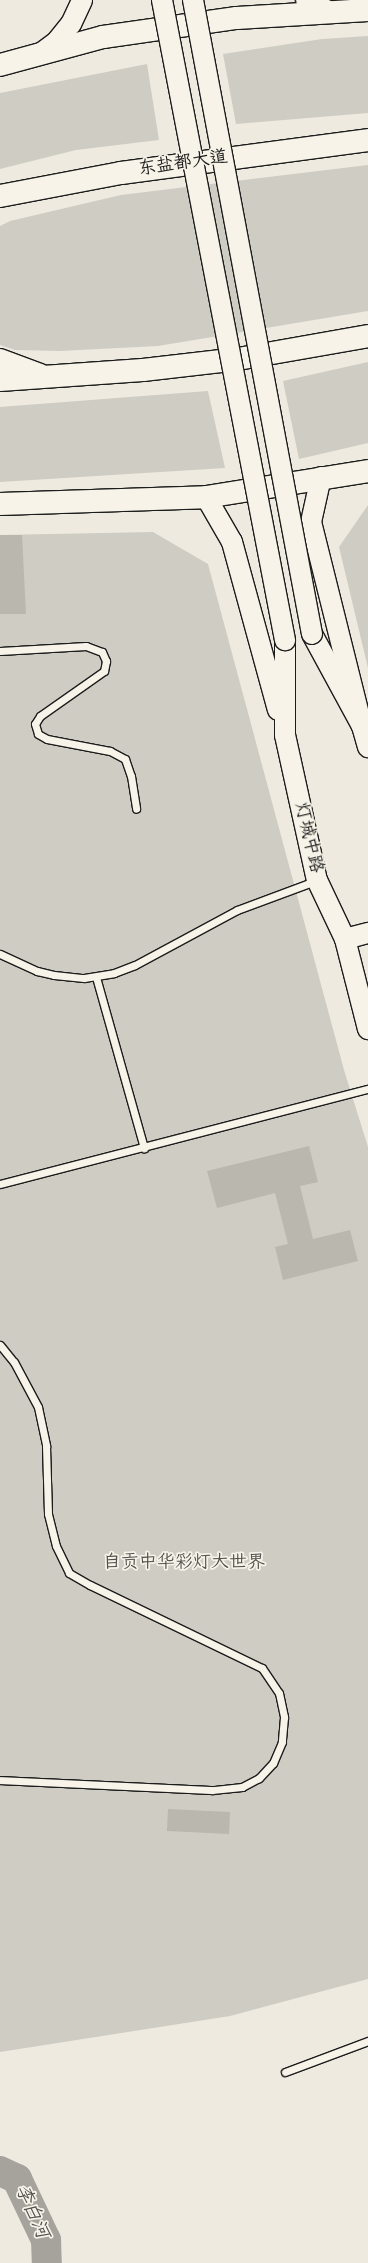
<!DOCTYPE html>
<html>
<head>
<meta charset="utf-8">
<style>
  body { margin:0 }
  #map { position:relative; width:368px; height:2263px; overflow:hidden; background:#eeeae0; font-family:"Indie Flower","LXGW WenKai TC",sans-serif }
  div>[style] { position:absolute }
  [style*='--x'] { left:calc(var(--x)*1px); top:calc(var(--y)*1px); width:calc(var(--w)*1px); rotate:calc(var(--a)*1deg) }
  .green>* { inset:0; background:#cfccc3 }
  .river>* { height:30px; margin:-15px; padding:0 15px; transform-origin:15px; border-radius:15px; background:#a6a39d }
  .building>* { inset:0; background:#bab7af }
  .roads { filter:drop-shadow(1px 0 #1c1c1c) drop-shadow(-1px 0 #1c1c1c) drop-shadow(0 1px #1c1c1c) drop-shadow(0 -1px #1c1c1c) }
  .service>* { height:7px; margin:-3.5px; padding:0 3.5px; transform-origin:3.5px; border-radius:3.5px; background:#f7f3e8 }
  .secondary>* { height:20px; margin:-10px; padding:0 10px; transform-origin:10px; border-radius:10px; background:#f7f3e8 }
  .trunk>* { height:22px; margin:-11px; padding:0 11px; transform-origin:11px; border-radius:11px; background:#f7f3e8 }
  .bridges { filter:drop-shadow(1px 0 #1c1c1c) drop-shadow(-1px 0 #1c1c1c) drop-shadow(0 1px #1c1c1c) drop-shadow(0 -1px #1c1c1c) }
  .secondary-bridge>* { height:20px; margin:-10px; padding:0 10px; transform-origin:10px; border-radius:10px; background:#f7f3e8 }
  span { translate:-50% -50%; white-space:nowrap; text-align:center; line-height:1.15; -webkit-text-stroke:3.5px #f7f3e8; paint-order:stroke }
  .street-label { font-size:18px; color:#1c1c1c }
  .park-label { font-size:18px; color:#52514e }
  .water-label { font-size:19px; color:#535250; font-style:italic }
</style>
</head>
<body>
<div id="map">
  <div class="green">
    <i style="clip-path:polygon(368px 36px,368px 113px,236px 124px,223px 54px,322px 39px)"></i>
    <i style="clip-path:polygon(147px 64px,159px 140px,76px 150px,0 169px,0 93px)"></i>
    <i style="clip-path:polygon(368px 165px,368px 311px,158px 346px,59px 351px,15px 350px,0 345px,0 226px,10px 221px,121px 195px)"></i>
    <i style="clip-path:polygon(368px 362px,368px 443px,299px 459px,283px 381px)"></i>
    <i style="clip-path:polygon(208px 391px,225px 468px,0 482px,0 407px)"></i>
    <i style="clip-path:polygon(368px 505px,368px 668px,339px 547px)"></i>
    <i style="clip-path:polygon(153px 532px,208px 564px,344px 1070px,368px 1147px,368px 1979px,230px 2016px,0 2052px,0 535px)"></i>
  </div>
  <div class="river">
    <i style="--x:0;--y:2171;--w:19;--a:25"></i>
    <i style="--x:17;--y:2179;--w:68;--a:64.6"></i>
    <i style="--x:46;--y:2240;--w:23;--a:88"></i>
  </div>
  <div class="building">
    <i style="clip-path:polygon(0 535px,22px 535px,26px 614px,0 614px)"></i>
    <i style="clip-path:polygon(309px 1146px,318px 1182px,300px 1186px,313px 1239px,350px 1230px,358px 1261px,283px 1280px,275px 1247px,288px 1244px,275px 1193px,217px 1208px,207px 1171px)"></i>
    <i style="clip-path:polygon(168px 1809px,230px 1812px,229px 1834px,167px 1831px)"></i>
  </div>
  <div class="roads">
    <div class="service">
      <i style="--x:0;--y:651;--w:86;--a:-3.3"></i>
      <i style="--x:86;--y:646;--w:17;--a:21"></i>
      <i style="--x:102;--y:652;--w:10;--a:66"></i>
      <i style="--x:106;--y:661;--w:10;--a:101"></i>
      <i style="--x:104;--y:671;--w:78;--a:144.9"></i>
      <i style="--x:40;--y:716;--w:9;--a:122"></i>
      <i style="--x:35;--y:724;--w:10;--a:73"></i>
      <i style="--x:38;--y:734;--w:10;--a:29"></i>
      <i style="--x:47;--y:739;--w:64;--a:10.8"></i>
      <i style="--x:110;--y:751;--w:17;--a:28"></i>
      <i style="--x:125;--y:759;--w:18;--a:71"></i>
      <i style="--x:131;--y:776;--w:33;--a:81"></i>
      <i style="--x:0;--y:954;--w:41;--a:24.7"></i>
      <i style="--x:37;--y:971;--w:17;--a:13"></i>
      <i style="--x:54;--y:975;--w:30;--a:6"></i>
      <i style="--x:84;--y:978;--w:30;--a:-9"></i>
      <i style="--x:114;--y:973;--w:22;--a:-21"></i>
      <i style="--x:135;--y:965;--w:116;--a:-28.3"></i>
      <i style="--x:237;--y:910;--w:83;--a:-20.4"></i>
      <i style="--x:96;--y:977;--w:178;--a:74.3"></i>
      <i style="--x:0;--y:1184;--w:380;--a:-14.5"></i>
      <i style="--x:0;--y:1345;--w:22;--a:51"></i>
      <i style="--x:14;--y:1362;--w:51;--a:61.9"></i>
      <i style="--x:38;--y:1407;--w:40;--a:78"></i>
      <i style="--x:46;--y:1446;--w:68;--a:88.3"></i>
      <i style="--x:48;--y:1514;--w:33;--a:76"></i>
      <i style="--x:56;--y:1546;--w:30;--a:64"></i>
      <i style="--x:69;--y:1573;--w:24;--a:30"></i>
      <i style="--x:90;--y:1585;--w:191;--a:25.8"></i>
      <i style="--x:262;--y:1668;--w:30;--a:56"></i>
      <i style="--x:279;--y:1693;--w:25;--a:78"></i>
      <i style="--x:284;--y:1717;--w:25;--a:95"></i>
      <i style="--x:282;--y:1742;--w:23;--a:113"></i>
      <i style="--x:273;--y:1763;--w:21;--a:133"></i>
      <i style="--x:259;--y:1778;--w:19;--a:152"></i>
      <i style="--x:242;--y:1787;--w:30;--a:174"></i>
      <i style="--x:212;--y:1790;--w:212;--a:-177.3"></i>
      <i style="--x:285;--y:2072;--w:89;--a:-20.5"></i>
    </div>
    <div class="secondary">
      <i style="--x:306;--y:0;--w:28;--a:26"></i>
      <i style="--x:40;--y:54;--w:21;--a:-37"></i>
      <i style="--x:57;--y:41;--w:22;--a:-51"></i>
      <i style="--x:71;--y:24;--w:26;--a:-65"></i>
      <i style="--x:321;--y:477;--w:46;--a:102.5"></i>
      <i style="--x:311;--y:522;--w:210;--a:76"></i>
      <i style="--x:206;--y:497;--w:52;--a:60"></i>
      <i style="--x:232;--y:542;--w:174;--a:74.7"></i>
      <i style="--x:312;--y:634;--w:105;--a:61.5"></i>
      <i style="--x:362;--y:726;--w:22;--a:74"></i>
      <i style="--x:285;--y:640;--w:95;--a:90"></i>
      <i style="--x:285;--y:735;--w:148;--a:77.6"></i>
      <i style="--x:317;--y:880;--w:65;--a:64.6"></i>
      <i style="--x:345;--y:939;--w:93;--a:75.7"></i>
      <i style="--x:345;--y:939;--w:24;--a:-15"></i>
    </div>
    <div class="trunk">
      <i style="--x:0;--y:65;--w:107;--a:-15.2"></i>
      <i style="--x:103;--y:37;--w:135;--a:-8.1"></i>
      <i style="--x:237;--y:18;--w:131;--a:-3.5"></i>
      <i style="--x:0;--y:196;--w:123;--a:-10.8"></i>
      <i style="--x:121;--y:173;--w:249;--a:-7.6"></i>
      <i style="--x:0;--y:360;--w:43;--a:20.6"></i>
      <i style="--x:0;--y:380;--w:143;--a:-4"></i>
      <i style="--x:143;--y:370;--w:96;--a:-6.6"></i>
      <i style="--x:238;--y:359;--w:132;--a:-10"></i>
      <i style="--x:0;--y:504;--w:206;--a:-1.9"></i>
      <i style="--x:206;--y:497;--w:164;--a:-9.1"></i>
    </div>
  </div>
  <div class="bridges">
    <div class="secondary-bridge">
      <i style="--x:162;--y:0;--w:652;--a:79.12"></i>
      <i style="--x:193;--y:0;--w:645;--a:79.37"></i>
    </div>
  </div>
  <div class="street-label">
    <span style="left:183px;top:164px;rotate:-8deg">东盐都大道</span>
    <span style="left:308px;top:838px;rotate:77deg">灯城中路</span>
  </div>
  <div class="park-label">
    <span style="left:184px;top:1563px">自贡中华彩灯大世界</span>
  </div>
  <div class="water-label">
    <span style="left:31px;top:2212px;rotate:66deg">李白河</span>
  </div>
</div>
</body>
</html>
